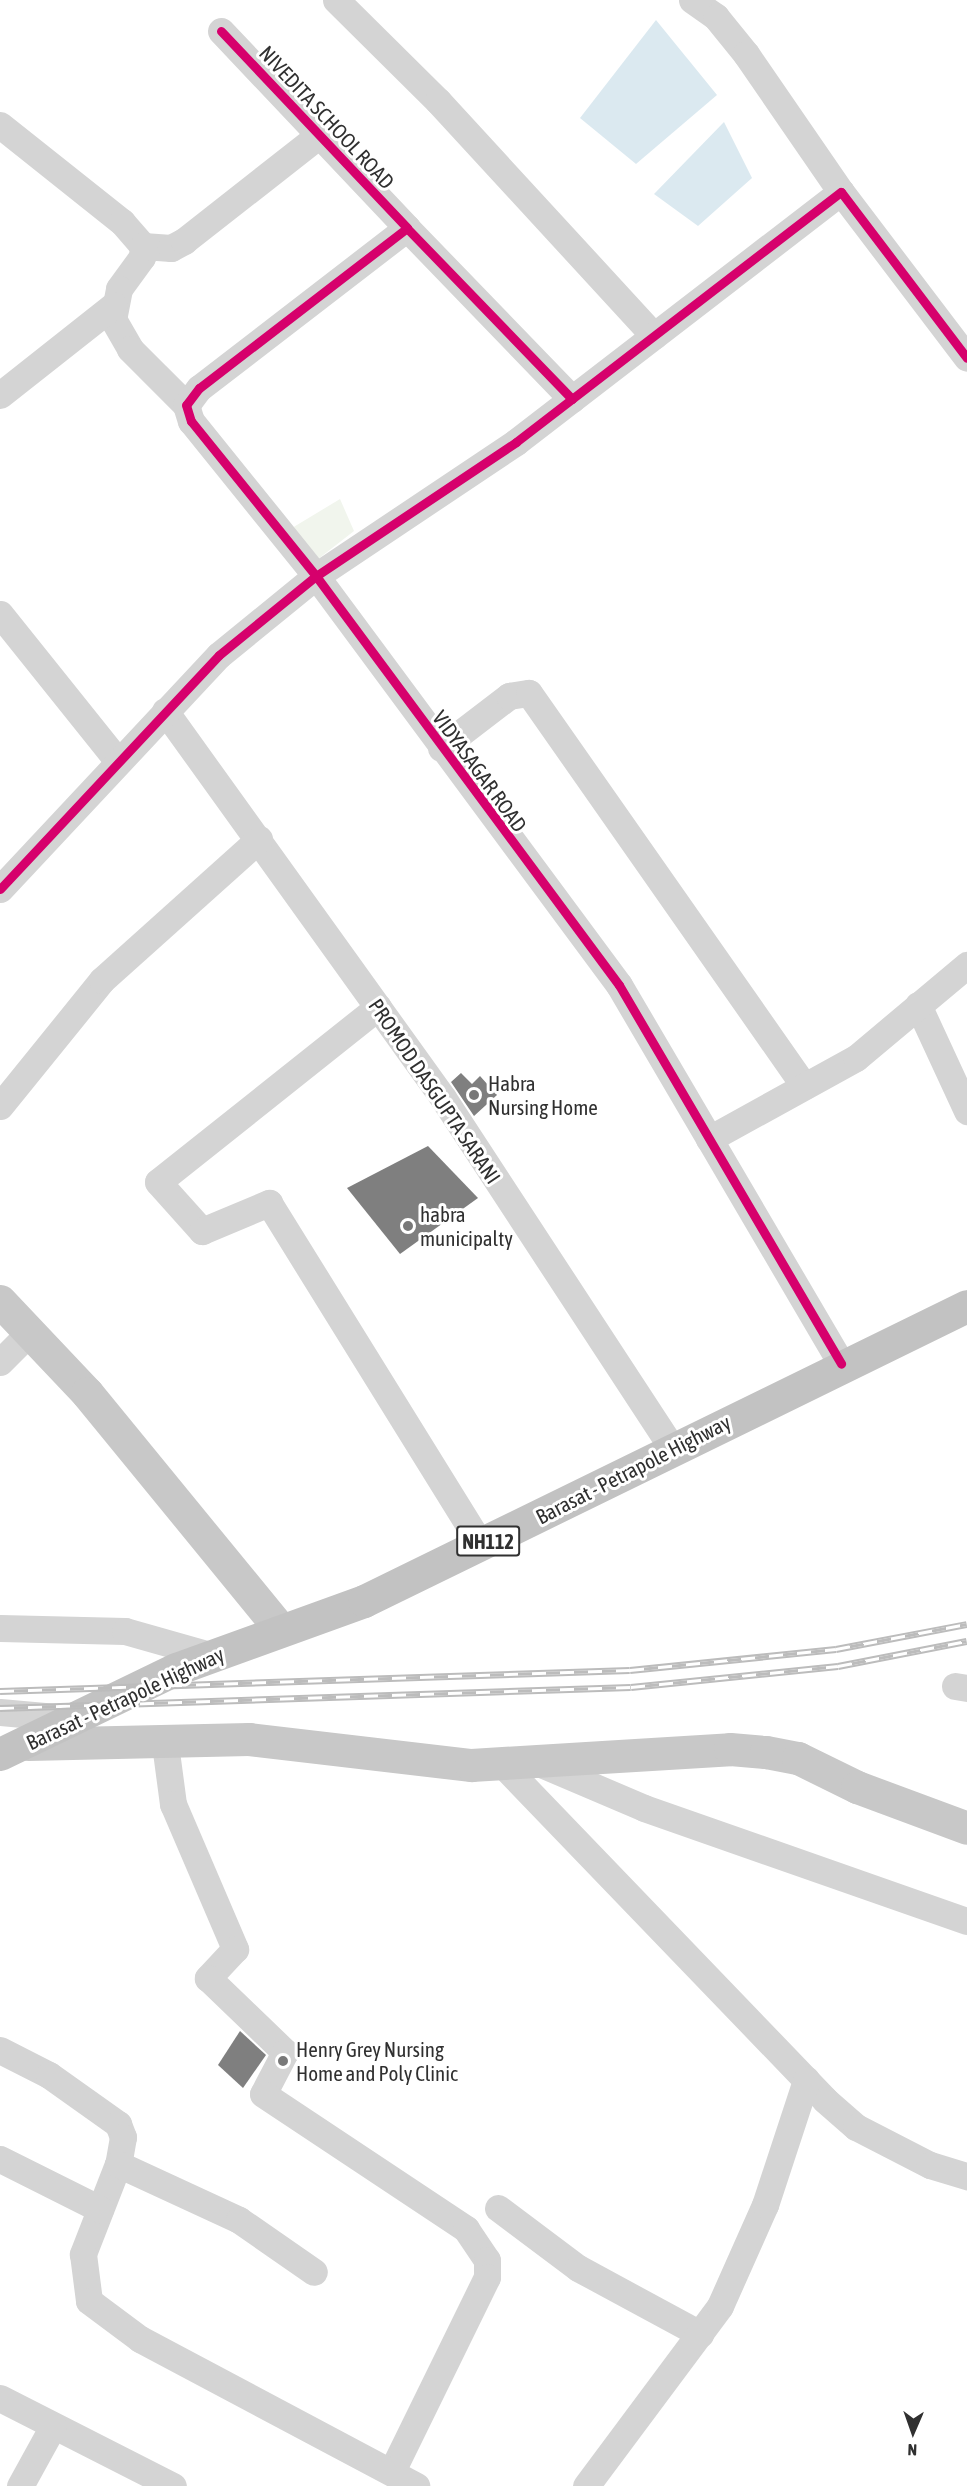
<!DOCTYPE html>
<html>
<head>
<meta charset="utf-8">
<style>
  body { margin:0 }
  #map { position:relative; width:967px; height:2486px; overflow:hidden; background:#fff; font-family:"Asap Condensed",sans-serif }
  div>[style] { position:absolute }
  [style*='--x'] { left:calc(var(--x)*1px); top:calc(var(--y)*1px); width:calc(var(--w)*1px); rotate:calc(var(--a)*1deg) }
  .green>* { inset:0; background:#f1f5ed }
  .water>* { inset:0; background:#dbe9f0 }
  .building>* { inset:0; background:#7f7f7f }
  .minor>* { height:27px; margin:-13.5px; padding:0 13.5px; transform-origin:13.5px; border-radius:13.5px; background:#d4d4d4 }
  .major>* { height:33px; margin:-16.5px; padding:0 16.5px; transform-origin:16.5px; border-radius:16.5px; background:#c8c8c8 }
  .highway>* { height:33px; margin:-16.5px; padding:0 16.5px; transform-origin:16.5px; border-radius:16.5px; background:#c2c2c2 }
  .rail>* { height:7px; margin-top:-3.5px; transform-origin:0; background:repeating-linear-gradient(90deg,#fff 0 14px,#bcbcbc 0 28px); box-sizing:border-box; border-block:2px solid #bcbcbc }
  .cycleway>* { height:9px; margin:-4.5px; padding:0 4.5px; transform-origin:4.5px; border-radius:4.5px; background:#d6006c }
  .dots>* { width:16px; height:16px; translate:-50% -50%; box-sizing:border-box; border:3px solid #fff; border-radius:50% }
  span { translate:-50% -50%; white-space:nowrap; text-align:center; line-height:1.15; -webkit-text-stroke:6px #fff; paint-order:stroke }
  .shield-label span { padding:2px 4px; background:#fff; border:2px solid; border-radius:4px; -webkit-text-stroke-width:0 }
  .shield-label { font-size:20px; color:#303030; font-weight:700 }
  .street-label { font-size:21px; color:#303030 }
  .poi-label { font-size:21px; color:#303030 }
  .left { translate:0 -50%; text-align:left }
  .north { position:absolute; left:883px; top:2402px; width:60px; height:60px; -webkit-text-stroke:4px #fff; paint-order:stroke; rotate:182deg; font-size:16px; font-weight:700; line-height:24px; text-align:center; color:#303030 }
  .north::after { content:''; display:block; margin:auto; width:21px; height:27px; background:#303030; clip-path:polygon(50% 0,100% 100%,50% 72%,0 100%) }
</style>
</head>
<body>
<div id="map">
  <div class="green">
    <i style="clip-path:polygon(340px 499px,354px 531px,313px 563px,292px 528px)"></i>
  </div>
  <div class="water">
    <i style="clip-path:polygon(656px 20px,717px 95px,636px 164px,580px 118px)"></i>
    <i style="clip-path:polygon(724px 122px,752px 178px,698px 226px,654px 194px)"></i>
  </div>
  <div class="building">
    <i style="clip-path:polygon(461px 1073px,472px 1084px,480px 1076px,497px 1095px,474px 1116px,451px 1082px)"></i>
    <i style="clip-path:polygon(428px 1146px,478px 1198px,400px 1254px,347px 1188px)"></i>
    <i style="clip-path:polygon(240px 2031px,266px 2055px,243px 2088px,218px 2065px)"></i>
  </div>
  <div class="minor">
    <i style="--x:336;--y:0;--w:144;--a:44.7"></i>
    <i style="--x:438;--y:101;--w:319;--a:47.4"></i>
    <i style="--x:692;--y:0;--w:29;--a:35"></i>
    <i style="--x:716;--y:17;--w:48;--a:51"></i>
    <i style="--x:746;--y:54;--w:168;--a:55.5"></i>
    <i style="--x:221;--y:31;--w:271;--a:46.6"></i>
    <i style="--x:0;--y:125;--w:156;--a:38.5"></i>
    <i style="--x:122;--y:222;--w:32;--a:49"></i>
    <i style="--x:143;--y:246;--w:11;--a:95"></i>
    <i style="--x:142;--y:257;--w:39;--a:126"></i>
    <i style="--x:119;--y:289;--w:31;--a:101"></i>
    <i style="--x:113;--y:319;--w:34;--a:60"></i>
    <i style="--x:130;--y:349;--w:79;--a:45"></i>
    <i style="--x:143;--y:246;--w:28;--a:4"></i>
    <i style="--x:171;--y:248;--w:15;--a:-28"></i>
    <i style="--x:184;--y:241;--w:172;--a:-38.1"></i>
    <i style="--x:0;--y:395;--w:145;--a:-38.3"></i>
    <i style="--x:572;--y:399;--w:238;--a:-134"></i>
    <i style="--x:407;--y:228;--w:262;--a:142.4"></i>
    <i style="--x:199;--y:388;--w:21;--a:127"></i>
    <i style="--x:186;--y:405;--w:17;--a:73"></i>
    <i style="--x:191;--y:421;--w:199;--a:51.1"></i>
    <i style="--x:316;--y:576;--w:509;--a:53.47"></i>
    <i style="--x:619;--y:985;--w:439;--a:59.6"></i>
    <i style="--x:0;--y:614;--w:187;--a:51.3"></i>
    <i style="--x:165;--y:711;--w:477;--a:54.3"></i>
    <i style="--x:443;--y:1098;--w:420;--a:56.8"></i>
    <i style="--x:441;--y:748;--w:86;--a:-37.4"></i>
    <i style="--x:509;--y:696;--w:20;--a:-9"></i>
    <i style="--x:529;--y:693;--w:480;--a:55"></i>
    <i style="--x:0;--y:889;--w:320;--a:-46.9"></i>
    <i style="--x:219;--y:655;--w:125;--a:-39.2"></i>
    <i style="--x:316;--y:576;--w:241;--a:-33.8"></i>
    <i style="--x:516;--y:442;--w:410;--a:-37.6"></i>
    <i style="--x:841;--y:192;--w:208;--a:52.8"></i>
    <i style="--x:918;--y:1005;--w:117;--a:65.2"></i>
    <i style="--x:378;--y:1007;--w:281;--a:141.5"></i>
    <i style="--x:158;--y:1182;--w:66;--a:48.1"></i>
    <i style="--x:202;--y:1231;--w:73;--a:-22.7"></i>
    <i style="--x:269;--y:1203;--w:402;--a:58.2"></i>
    <i style="--x:0;--y:1106;--w:162;--a:-51"></i>
    <i style="--x:102;--y:980;--w:211;--a:-41.9"></i>
    <i style="--x:709;--y:1139;--w:168;--a:-28.9"></i>
    <i style="--x:856;--y:1058;--w:145;--a:-40"></i>
    <i style="--x:0;--y:1362;--w:42;--a:-45"></i>
    <i style="--x:0;--y:1628;--w:125;--a:1.4"></i>
    <i style="--x:125;--y:1631;--w:88;--a:15.8"></i>
    <i style="--x:955;--y:1686;--w:12;--a:9"></i>
    <i style="--x:0;--y:1712;--w:78;--a:5.1"></i>
    <i style="--x:165;--y:1744;--w:61;--a:82.4"></i>
    <i style="--x:173;--y:1804;--w:158;--a:66.8"></i>
    <i style="--x:235;--y:1949;--w:40;--a:133"></i>
    <i style="--x:208;--y:1978;--w:107;--a:43.9"></i>
    <i style="--x:285;--y:2052;--w:47;--a:117.6"></i>
    <i style="--x:263;--y:2094;--w:244;--a:33.6"></i>
    <i style="--x:466;--y:2229;--w:37;--a:56"></i>
    <i style="--x:487;--y:2260;--w:17;--a:90"></i>
    <i style="--x:487;--y:2277;--w:216;--a:116.1"></i>
    <i style="--x:541;--y:1764;--w:112;--a:23.1"></i>
    <i style="--x:644;--y:1808;--w:342;--a:19.3"></i>
    <i style="--x:503;--y:1765;--w:465;--a:46.1"></i>
    <i style="--x:825;--y:2100;--w:41;--a:41.1"></i>
    <i style="--x:856;--y:2127;--w:83;--a:27.2"></i>
    <i style="--x:930;--y:2165;--w:39;--a:17"></i>
    <i style="--x:0;--y:2050;--w:55;--a:27"></i>
    <i style="--x:49;--y:2075;--w:85;--a:35.4"></i>
    <i style="--x:118;--y:2124;--w:14;--a:69"></i>
    <i style="--x:123;--y:2137;--w:27;--a:100"></i>
    <i style="--x:118;--y:2164;--w:97;--a:111.3"></i>
    <i style="--x:83;--y:2254;--w:47;--a:82.7"></i>
    <i style="--x:89;--y:2301;--w:64;--a:36.7"></i>
    <i style="--x:140;--y:2339;--w:313;--a:28"></i>
    <i style="--x:0;--y:2159;--w:112;--a:26.6"></i>
    <i style="--x:118;--y:2164;--w:133;--a:24.8"></i>
    <i style="--x:239;--y:2220;--w:91;--a:34.7"></i>
    <i style="--x:498;--y:2208;--w:100;--a:36.9"></i>
    <i style="--x:578;--y:2268;--w:139;--a:28.4"></i>
    <i style="--x:0;--y:2398;--w:194;--a:27"></i>
    <i style="--x:20;--y:2486;--w:68;--a:-61.2"></i>
    <i style="--x:586;--y:2486;--w:224;--a:-53.3"></i>
    <i style="--x:720;--y:2306;--w:111;--a:-66"></i>
    <i style="--x:765;--y:2205;--w:132;--a:-71.8"></i>
  </div>
  <div class="major">
    <i style="--x:0;--y:1301;--w:127;--a:46.6"></i>
    <i style="--x:87;--y:1393;--w:306;--a:50.7"></i>
    <i style="--x:28;--y:1744;--w:221;--a:-1.3"></i>
    <i style="--x:249;--y:1739;--w:224;--a:6.7"></i>
    <i style="--x:471;--y:1765;--w:259;--a:-3.5"></i>
    <i style="--x:730;--y:1749;--w:36;--a:5"></i>
    <i style="--x:766;--y:1752;--w:33;--a:11"></i>
    <i style="--x:798;--y:1758;--w:66;--a:26.2"></i>
    <i style="--x:857;--y:1787;--w:117;--a:20.4"></i>
  </div>
  <div class="highway">
    <i style="--x:0;--y:1754;--w:195;--a:-25.8"></i>
    <i style="--x:176;--y:1669;--w:200;--a:-19.9"></i>
    <i style="--x:364;--y:1601;--w:671;--a:-26.07"></i>
  </div>
  <div class="rail">
    <i style="--x:0;--y:1691;--w:630;--a:-1.91"></i>
    <i style="--x:630;--y:1670;--w:207;--a:-5.8"></i>
    <i style="--x:836;--y:1649;--w:133;--a:-10.8"></i>
    <i style="--x:0;--y:1708;--w:631;--a:-1.91"></i>
    <i style="--x:631;--y:1687;--w:208;--a:-5.8"></i>
    <i style="--x:838;--y:1666;--w:131;--a:-11"></i>
  </div>
  <div class="cycleway">
    <i style="--x:221;--y:31;--w:271;--a:46.6"></i>
    <i style="--x:572;--y:399;--w:238;--a:-134"></i>
    <i style="--x:407;--y:228;--w:262;--a:142.4"></i>
    <i style="--x:199;--y:388;--w:21;--a:127"></i>
    <i style="--x:186;--y:405;--w:17;--a:73"></i>
    <i style="--x:191;--y:421;--w:199;--a:51.1"></i>
    <i style="--x:316;--y:576;--w:509;--a:53.47"></i>
    <i style="--x:619;--y:985;--w:439;--a:59.6"></i>
    <i style="--x:0;--y:889;--w:320;--a:-46.9"></i>
    <i style="--x:219;--y:655;--w:125;--a:-39.2"></i>
    <i style="--x:316;--y:576;--w:241;--a:-33.8"></i>
    <i style="--x:516;--y:442;--w:410;--a:-37.6"></i>
    <i style="--x:841;--y:192;--w:208;--a:52.8"></i>
  </div>
  <div class="dots">
    <i style="left:474px;top:1095px;background:#787878"></i>
    <i style="left:408px;top:1226px;background:#787878"></i>
    <i style="left:283px;top:2061px;background:#787878"></i>
  </div>
  <div class="shield-label">
    <span style="left:488px;top:1541px">NH112</span>
  </div>
  <div class="street-label">
    <span style="left:327px;top:117px;rotate:47deg">NIVEDITA SCHOOL ROAD</span>
    <span style="left:480px;top:771px;rotate:54deg">VIDYASAGAR ROAD</span>
    <span style="left:435px;top:1091px;rotate:56deg">PROMOD DASGUPTA SARANI</span>
    <span style="left:633px;top:1469px;rotate:-27deg">Barasat - Petrapole Highway</span>
    <span style="left:125px;top:1698px;rotate:-25deg">Barasat - Petrapole Highway</span>
  </div>
  <div class="poi-label">
    <span class="left" style="left:488px;top:1095px">Habra<br>Nursing Home</span>
    <span class="left" style="left:420px;top:1226px">habra<br>municipalty</span>
    <span class="left" style="left:296px;top:2061px">Henry Grey Nursing<br>Home and Poly Clinic</span>
  </div>
  <div class="north">N</div>
</div>
</body>
</html>
